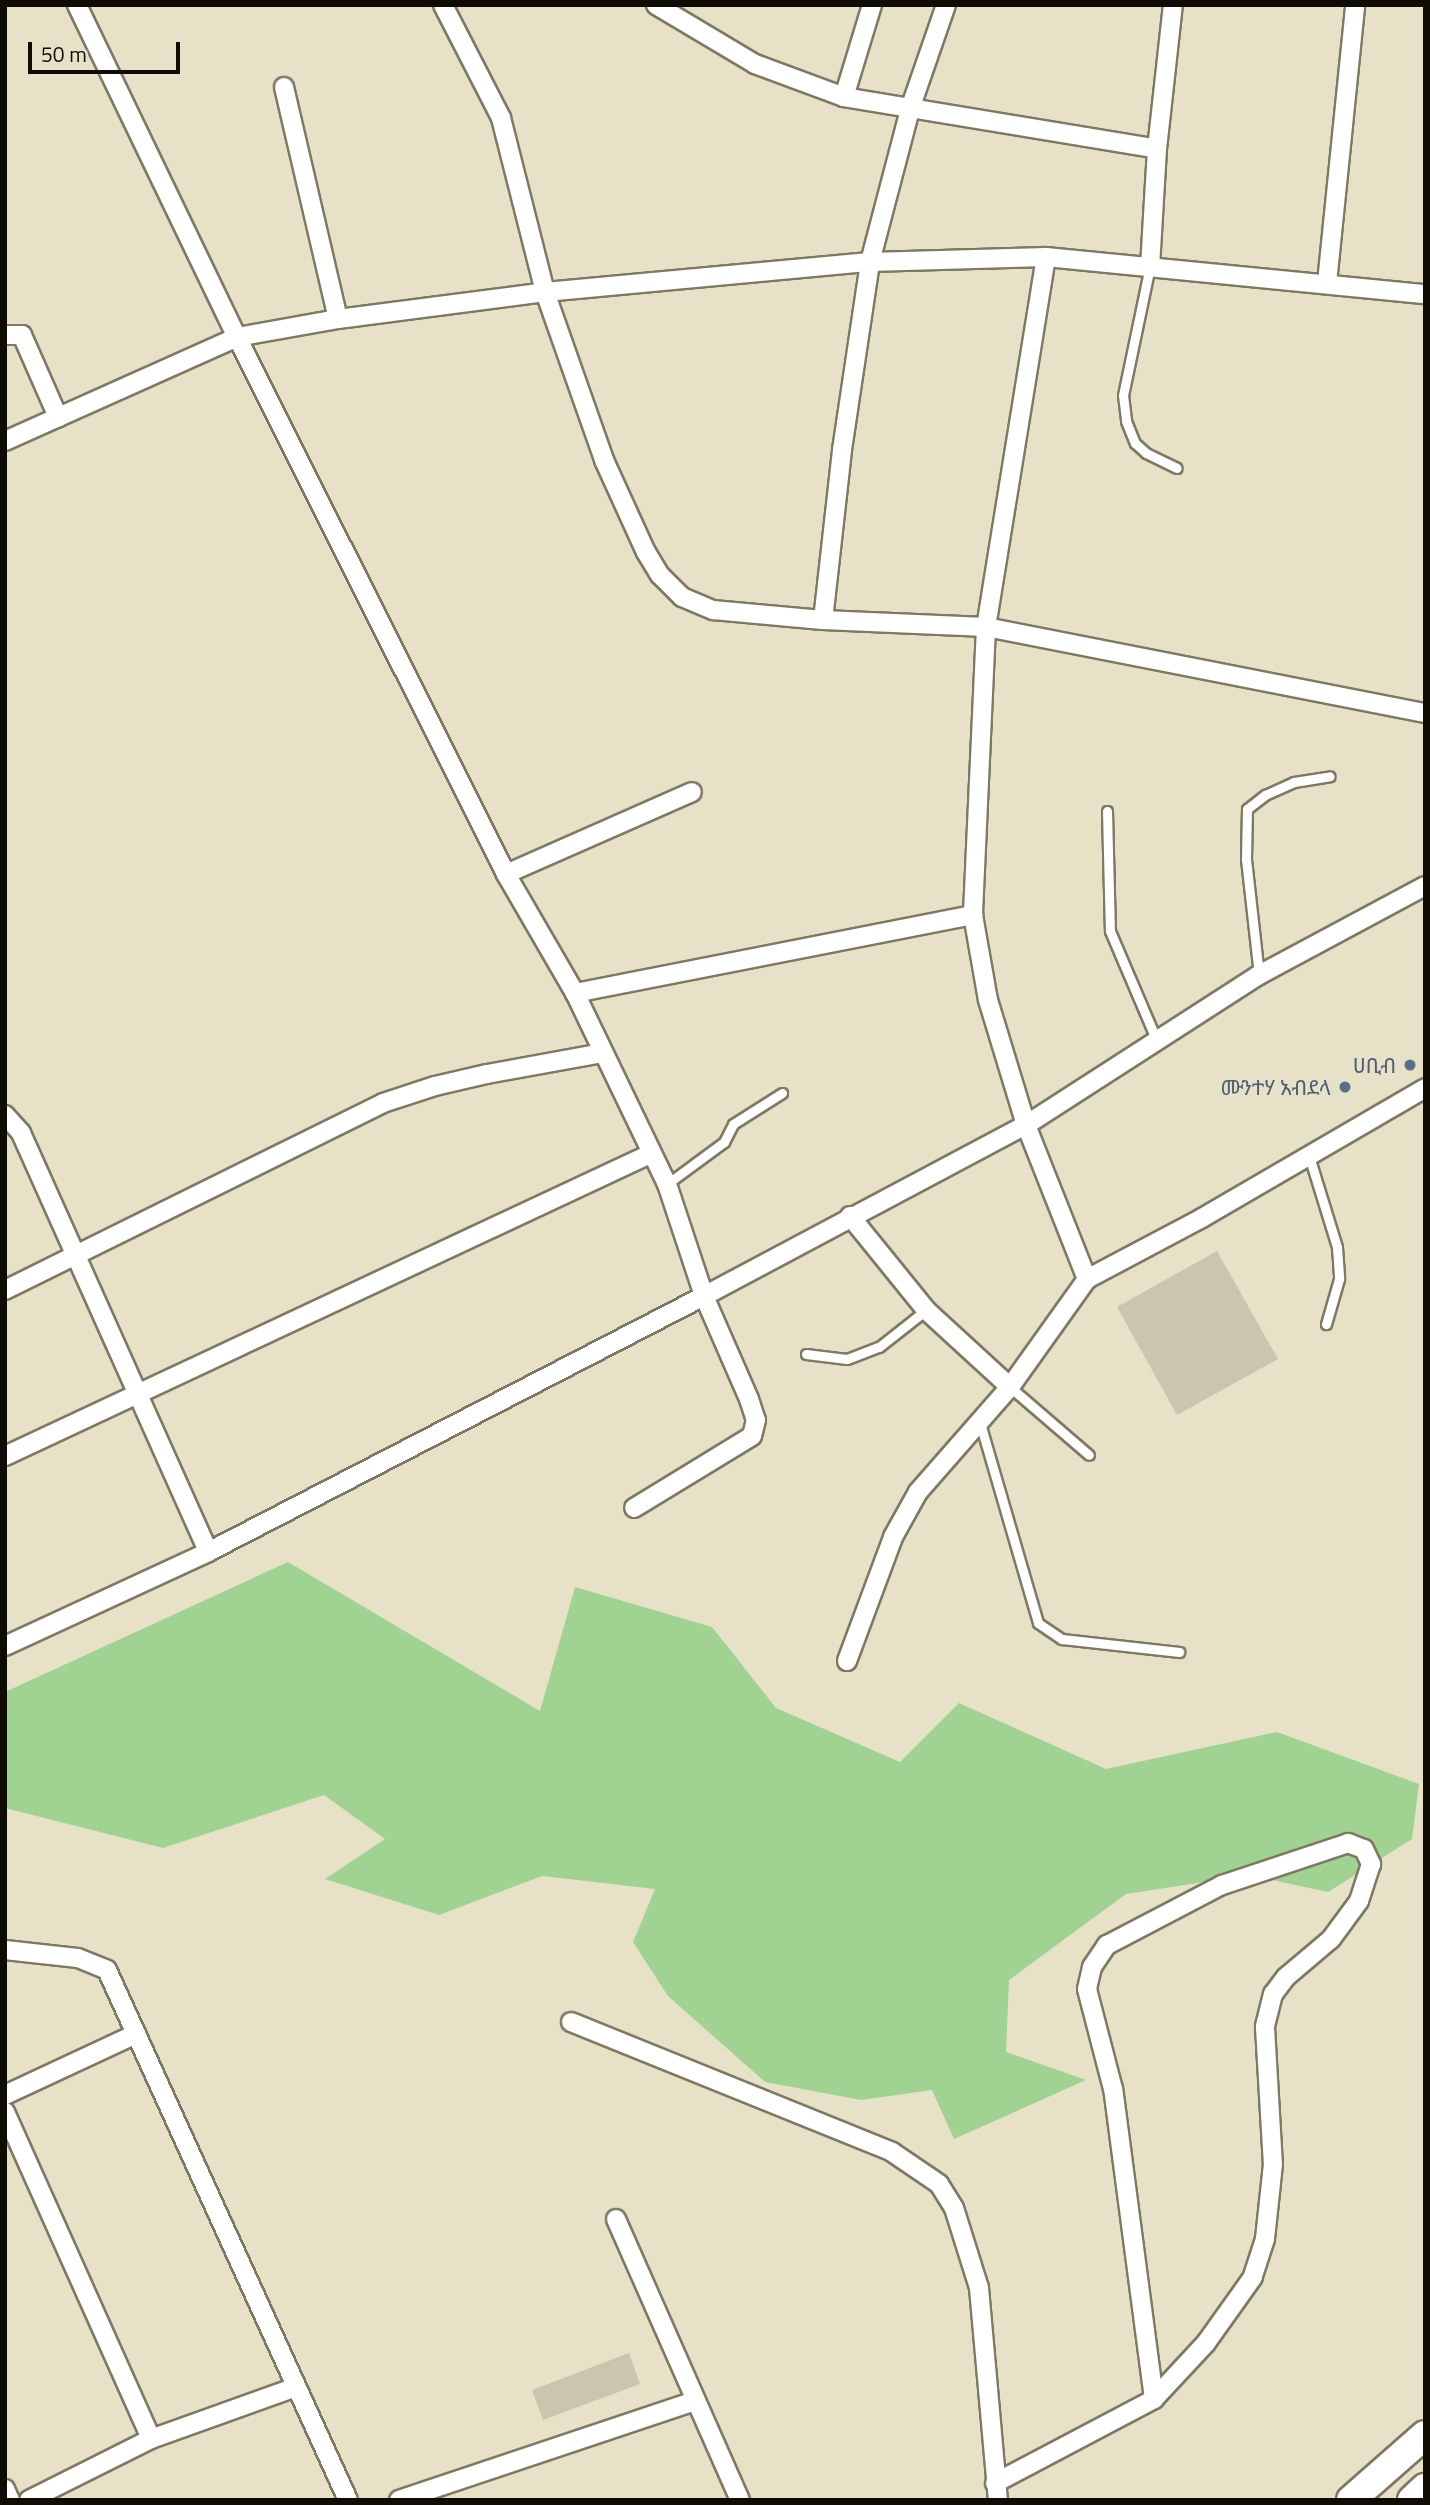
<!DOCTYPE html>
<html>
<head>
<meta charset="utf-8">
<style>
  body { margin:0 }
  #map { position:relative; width:1430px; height:2505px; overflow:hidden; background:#e7e1c8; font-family:"Titillium Web","Noto Sans Ethiopic",sans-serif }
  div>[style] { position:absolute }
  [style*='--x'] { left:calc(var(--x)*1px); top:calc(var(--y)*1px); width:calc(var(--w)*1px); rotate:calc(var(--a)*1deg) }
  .green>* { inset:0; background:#a0d292 }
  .building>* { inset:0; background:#cac5ad }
  .roads { filter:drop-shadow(2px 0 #7e7962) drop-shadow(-2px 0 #7e7962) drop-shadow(0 2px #7e7962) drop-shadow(0 -2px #7e7962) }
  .service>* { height:9px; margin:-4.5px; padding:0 4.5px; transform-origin:4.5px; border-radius:4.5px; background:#fff }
  .minor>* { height:18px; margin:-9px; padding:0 9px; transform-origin:9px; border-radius:9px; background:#fff }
  .primary>* { height:28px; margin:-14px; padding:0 14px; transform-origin:14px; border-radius:14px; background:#fff }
  .dots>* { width:19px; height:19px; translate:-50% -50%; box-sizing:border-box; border:4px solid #e7e1c8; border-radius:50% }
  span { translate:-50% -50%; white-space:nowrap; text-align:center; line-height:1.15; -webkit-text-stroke:6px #e7e1c8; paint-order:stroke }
  .service-label { font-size:21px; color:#4e5e75 }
  .right { translate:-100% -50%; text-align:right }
  .frame { position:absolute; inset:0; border:7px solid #0e0c04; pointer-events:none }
  .scale { position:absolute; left:28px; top:42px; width:152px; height:32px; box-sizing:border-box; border:4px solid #0e0c04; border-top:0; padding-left:9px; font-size:21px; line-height:24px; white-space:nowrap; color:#0e0c04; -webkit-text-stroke:5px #e7e1c8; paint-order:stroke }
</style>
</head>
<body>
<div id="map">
  <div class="green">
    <i style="clip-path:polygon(288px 1562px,540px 1711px,575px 1587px,712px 1627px,776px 1708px,900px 1762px,959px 1703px,1106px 1769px,1277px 1732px,1419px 1784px,1412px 1839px,1328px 1892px,1249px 1875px,1126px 1894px,1009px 1980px,1006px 2052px,1086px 2080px,954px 2139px,932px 2090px,861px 2100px,765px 2082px,668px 1996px,633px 1942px,655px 1889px,542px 1876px,439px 1915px,325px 1879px,385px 1839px,324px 1795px,163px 1848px,5px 1808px,5px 1692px)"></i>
  </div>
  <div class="building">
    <i style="clip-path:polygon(1217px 1251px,1278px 1359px,1177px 1415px,1117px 1307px)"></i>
    <i style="clip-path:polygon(629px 2353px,640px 2384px,543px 2420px,532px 2390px)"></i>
  </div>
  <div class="roads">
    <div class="service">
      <i style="--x:1150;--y:266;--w:132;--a:101.8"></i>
      <i style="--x:1123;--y:395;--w:26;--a:83"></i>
      <i style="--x:1126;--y:421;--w:24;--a:68"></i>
      <i style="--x:1135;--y:443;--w:15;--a:42"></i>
      <i style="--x:1146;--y:453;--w:34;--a:26"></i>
      <i style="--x:1107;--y:811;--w:120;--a:88.6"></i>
      <i style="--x:1110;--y:931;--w:117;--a:66.9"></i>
      <i style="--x:1259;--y:975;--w:116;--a:-96.4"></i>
      <i style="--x:1246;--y:860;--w:51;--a:-88.9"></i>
      <i style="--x:1247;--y:809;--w:23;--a:-38"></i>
      <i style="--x:1265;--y:795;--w:32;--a:-24"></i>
      <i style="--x:1294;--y:782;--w:36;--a:-9"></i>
      <i style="--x:1309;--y:1156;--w:95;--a:72.9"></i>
      <i style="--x:1337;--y:1247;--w:32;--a:86"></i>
      <i style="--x:1339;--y:1279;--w:47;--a:106.1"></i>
      <i style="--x:667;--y:1184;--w:71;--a:-36.4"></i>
      <i style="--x:724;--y:1142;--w:20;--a:-63"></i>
      <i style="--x:733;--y:1124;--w:58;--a:-32.3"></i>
      <i style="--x:806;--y:1354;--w:41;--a:7"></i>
      <i style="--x:847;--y:1359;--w:34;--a:-21"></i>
      <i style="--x:879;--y:1347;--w:60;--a:-38.2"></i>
      <i style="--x:1010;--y:1387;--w:104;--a:40.7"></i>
      <i style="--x:980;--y:1423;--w:208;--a:73.8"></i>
      <i style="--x:1038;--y:1623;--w:29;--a:34"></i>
      <i style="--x:1062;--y:1639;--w:118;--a:6.3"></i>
    </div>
    <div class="minor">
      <i style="--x:77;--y:5;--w:369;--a:64.3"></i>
      <i style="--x:237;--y:337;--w:601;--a:63.39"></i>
      <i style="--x:506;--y:874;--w:138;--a:59.9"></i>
      <i style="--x:575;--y:993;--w:212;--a:64.3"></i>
      <i style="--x:667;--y:1184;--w:118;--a:71.7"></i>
      <i style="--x:704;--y:1296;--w:112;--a:66.4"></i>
      <i style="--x:749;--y:1399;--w:22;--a:72"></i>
      <i style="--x:756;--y:1420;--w:16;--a:104"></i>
      <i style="--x:752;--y:1436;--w:138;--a:148.6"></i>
      <i style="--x:443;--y:5;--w:127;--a:62.8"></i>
      <i style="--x:501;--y:118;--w:179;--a:75.8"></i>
      <i style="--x:545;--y:292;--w:178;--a:70.6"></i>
      <i style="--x:604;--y:460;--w:101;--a:65.5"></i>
      <i style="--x:646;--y:552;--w:27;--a:59"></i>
      <i style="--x:660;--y:575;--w:31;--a:45"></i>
      <i style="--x:682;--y:597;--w:34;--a:23"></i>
      <i style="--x:713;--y:610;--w:110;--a:5.2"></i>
      <i style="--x:823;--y:620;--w:163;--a:2.5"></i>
      <i style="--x:986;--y:627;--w:447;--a:11.1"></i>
      <i style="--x:656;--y:5;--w:115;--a:30.8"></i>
      <i style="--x:755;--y:64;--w:95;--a:20.3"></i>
      <i style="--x:844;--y:97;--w:317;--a:9.4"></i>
      <i style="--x:1157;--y:149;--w:117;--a:93.4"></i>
      <i style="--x:284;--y:87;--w:238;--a:76.9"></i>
      <i style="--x:844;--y:97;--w:96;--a:-73.1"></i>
      <i style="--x:1157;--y:149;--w:145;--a:-83.7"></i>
      <i style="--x:1046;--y:257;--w:375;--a:99.2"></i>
      <i style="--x:986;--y:627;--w:288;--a:92.6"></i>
      <i style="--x:973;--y:915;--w:86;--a:80"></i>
      <i style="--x:988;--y:1000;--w:131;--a:73.1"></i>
      <i style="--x:1026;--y:1125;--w:166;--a:68.4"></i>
      <i style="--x:1087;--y:1279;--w:130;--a:-27.9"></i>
      <i style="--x:1202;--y:1218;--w:258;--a:-30.2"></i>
      <i style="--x:1327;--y:283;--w:279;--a:-84.2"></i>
      <i style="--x:5;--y:335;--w:17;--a:0"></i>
      <i style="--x:22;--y:335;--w:90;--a:66.3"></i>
      <i style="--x:5;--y:441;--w:254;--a:-24.1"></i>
      <i style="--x:237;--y:337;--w:103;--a:-10.1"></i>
      <i style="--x:338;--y:319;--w:209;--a:-7.4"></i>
      <i style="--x:545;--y:292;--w:326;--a:-5.3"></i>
      <i style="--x:870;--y:262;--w:176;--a:-1.6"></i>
      <i style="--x:1046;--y:257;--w:381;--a:5.6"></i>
      <i style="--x:823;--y:620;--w:171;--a:-83.6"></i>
      <i style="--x:842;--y:450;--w:190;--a:-81.5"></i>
      <i style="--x:870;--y:262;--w:161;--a:-75.3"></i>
      <i style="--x:911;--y:106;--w:107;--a:-70.9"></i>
      <i style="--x:506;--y:874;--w:203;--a:-23.8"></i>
      <i style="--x:575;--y:993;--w:406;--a:-11.1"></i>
      <i style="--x:5;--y:1115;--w:24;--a:48"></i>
      <i style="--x:21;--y:1133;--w:459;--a:65.9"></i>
      <i style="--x:850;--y:1216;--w:121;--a:51"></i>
      <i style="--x:926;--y:1310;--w:114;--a:42.5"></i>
      <i style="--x:5;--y:1290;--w:422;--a:-26.3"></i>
      <i style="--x:383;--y:1103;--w:55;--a:-18.1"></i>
      <i style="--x:435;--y:1086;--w:53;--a:-13"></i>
      <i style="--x:487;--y:1074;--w:118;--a:-10.3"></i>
      <i style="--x:5;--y:1456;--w:712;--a:-25.09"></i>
      <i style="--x:5;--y:1646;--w:224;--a:-24.8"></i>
      <i style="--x:208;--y:1552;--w:558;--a:-27.3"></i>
      <i style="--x:704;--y:1296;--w:365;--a:-28"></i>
      <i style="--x:1026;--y:1125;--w:277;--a:-32.8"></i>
      <i style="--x:1259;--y:975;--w:188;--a:-28.2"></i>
      <i style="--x:847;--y:1661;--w:132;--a:-69.6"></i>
      <i style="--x:893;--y:1537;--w:51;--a:-60.9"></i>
      <i style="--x:918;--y:1492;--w:140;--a:-48.8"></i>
      <i style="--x:1010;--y:1387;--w:133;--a:-54.5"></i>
      <i style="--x:1348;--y:1843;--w:17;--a:21"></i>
      <i style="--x:1364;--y:1849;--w:17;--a:65"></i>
      <i style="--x:1371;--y:1864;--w:39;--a:108"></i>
      <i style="--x:1359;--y:1901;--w:47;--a:126.4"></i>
      <i style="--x:1331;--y:1939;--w:59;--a:139.8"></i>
      <i style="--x:1286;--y:1977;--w:21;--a:127"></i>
      <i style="--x:1273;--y:1994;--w:34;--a:104"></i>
      <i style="--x:1265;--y:2027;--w:137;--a:86.7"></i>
      <i style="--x:1273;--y:2164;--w:75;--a:96.1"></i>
      <i style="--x:1265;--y:2239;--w:40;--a:108"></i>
      <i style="--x:1253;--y:2277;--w:81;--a:125.5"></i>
      <i style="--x:1206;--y:2343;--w:76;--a:132.9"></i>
      <i style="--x:1154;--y:2399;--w:313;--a:-97.5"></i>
      <i style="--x:1113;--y:2089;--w:103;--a:-104.6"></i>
      <i style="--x:1087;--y:1989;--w:23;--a:-77"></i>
      <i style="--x:1092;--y:1967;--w:27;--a:-56"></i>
      <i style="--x:1107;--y:1945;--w:130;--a:-27.6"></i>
      <i style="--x:1222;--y:1885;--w:133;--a:-18.4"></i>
      <i style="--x:5;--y:1950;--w:73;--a:6.3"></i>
      <i style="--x:78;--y:1958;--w:31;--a:22"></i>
      <i style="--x:107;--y:1970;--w:582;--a:65.55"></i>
      <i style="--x:571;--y:2022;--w:346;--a:22"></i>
      <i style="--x:892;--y:2152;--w:57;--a:34.2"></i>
      <i style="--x:939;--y:2184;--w:28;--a:58"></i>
      <i style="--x:954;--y:2208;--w:84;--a:72.6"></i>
      <i style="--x:979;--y:2288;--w:213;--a:84.9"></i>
      <i style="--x:5;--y:2095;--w:145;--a:-25"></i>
      <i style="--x:5;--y:2112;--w:358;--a:65.9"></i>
      <i style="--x:616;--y:2219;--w:307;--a:66.2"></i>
      <i style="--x:995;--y:2483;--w:180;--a:-27.8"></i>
      <i style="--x:5;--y:2489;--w:12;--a:66"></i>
      <i style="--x:29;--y:2500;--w:136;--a:-26.6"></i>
      <i style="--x:151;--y:2439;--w:154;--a:-19.7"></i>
      <i style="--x:399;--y:2500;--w:312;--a:-18.5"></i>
    </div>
    <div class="primary">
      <i style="--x:1351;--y:2500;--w:98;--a:-41.3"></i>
      <i style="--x:1412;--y:2500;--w:18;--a:-43"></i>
    </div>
  </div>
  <div class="dots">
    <i style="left:1410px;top:1065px;background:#5c6f8a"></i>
    <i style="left:1345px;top:1087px;background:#5c6f8a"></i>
  </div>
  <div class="service-label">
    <span class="right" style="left:1396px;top:1065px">ሀቢብ</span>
    <span class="right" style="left:1331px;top:1087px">ሙንተሃ አብደላ</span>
  </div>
  <div class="frame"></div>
  <div class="scale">50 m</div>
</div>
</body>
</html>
